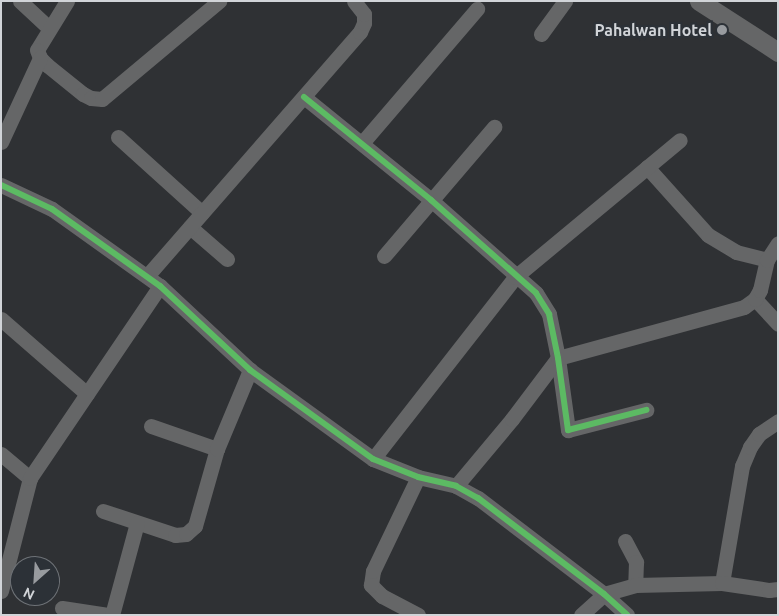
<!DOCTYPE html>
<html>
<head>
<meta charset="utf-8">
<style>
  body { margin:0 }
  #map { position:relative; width:779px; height:616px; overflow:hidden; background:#2f3134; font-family:Ubuntu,sans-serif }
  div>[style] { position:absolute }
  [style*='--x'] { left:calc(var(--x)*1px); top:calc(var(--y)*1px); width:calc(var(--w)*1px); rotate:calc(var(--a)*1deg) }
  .minor>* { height:15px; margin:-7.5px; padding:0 7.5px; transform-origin:7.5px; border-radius:7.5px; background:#656667 }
  .tertiary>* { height:19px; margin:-9.5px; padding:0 9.5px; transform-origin:9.5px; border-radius:9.5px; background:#656667 }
  .cycleway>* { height:6px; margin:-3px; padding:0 3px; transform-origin:3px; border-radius:3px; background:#5cba63 }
  .dots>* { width:14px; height:14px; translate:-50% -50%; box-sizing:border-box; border:2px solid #2c3137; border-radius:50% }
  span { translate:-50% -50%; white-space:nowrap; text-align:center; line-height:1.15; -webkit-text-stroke:4.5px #2c3137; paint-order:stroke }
  .poi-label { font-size:16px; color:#d1d4d8; font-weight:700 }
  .right { translate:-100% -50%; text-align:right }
  .frame { position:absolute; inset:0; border:2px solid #d1d4d8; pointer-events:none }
  .north { position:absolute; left:10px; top:556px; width:50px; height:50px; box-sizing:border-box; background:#2c3137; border:1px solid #6e7277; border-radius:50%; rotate:206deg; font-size:14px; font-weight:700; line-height:20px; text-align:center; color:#d1d4d8 }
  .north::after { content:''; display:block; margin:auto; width:18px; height:22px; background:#989b9f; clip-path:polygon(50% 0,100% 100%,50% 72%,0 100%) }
</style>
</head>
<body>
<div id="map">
  <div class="minor">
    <i style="--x:20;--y:1;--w:40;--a:43"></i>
    <i style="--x:67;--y:1;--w:57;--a:121.5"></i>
    <i style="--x:37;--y:50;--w:9;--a:69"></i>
    <i style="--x:40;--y:58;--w:10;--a:45"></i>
    <i style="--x:47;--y:65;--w:46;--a:38.9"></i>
    <i style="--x:83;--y:94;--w:9;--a:27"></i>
    <i style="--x:91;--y:98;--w:11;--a:5"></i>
    <i style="--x:102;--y:99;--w:153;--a:-39.9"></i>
    <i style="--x:541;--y:34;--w:41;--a:-54"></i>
    <i style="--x:304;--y:97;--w:164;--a:39"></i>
    <i style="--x:431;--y:200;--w:140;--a:41.5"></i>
    <i style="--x:536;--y:293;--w:25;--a:58"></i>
    <i style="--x:549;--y:314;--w:45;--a:78.4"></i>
    <i style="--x:558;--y:358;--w:73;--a:82.1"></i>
    <i style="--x:568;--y:430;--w:81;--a:-14.4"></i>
    <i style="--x:118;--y:137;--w:113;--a:42.1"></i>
    <i style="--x:1;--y:142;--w:93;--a:-65.1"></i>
    <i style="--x:362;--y:143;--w:177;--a:-49.4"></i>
    <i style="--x:647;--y:167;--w:91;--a:48.1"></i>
    <i style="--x:708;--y:235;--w:33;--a:31"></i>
    <i style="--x:736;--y:252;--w:32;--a:14"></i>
    <i style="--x:1;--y:185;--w:56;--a:25.2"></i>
    <i style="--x:52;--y:209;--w:133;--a:35.5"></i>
    <i style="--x:160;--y:286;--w:123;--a:43"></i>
    <i style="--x:250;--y:370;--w:152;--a:35.9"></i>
    <i style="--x:373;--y:459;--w:48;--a:21.8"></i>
    <i style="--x:418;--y:477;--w:39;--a:13"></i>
    <i style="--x:456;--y:486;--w:25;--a:29"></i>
    <i style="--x:478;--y:498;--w:158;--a:37.3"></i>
    <i style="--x:604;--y:594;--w:31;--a:42"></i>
    <i style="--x:190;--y:227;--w:49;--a:40.9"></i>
    <i style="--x:384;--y:256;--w:170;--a:-49.5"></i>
    <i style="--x:147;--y:276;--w:324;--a:-48.9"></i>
    <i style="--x:360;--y:32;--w:10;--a:-66"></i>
    <i style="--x:364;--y:23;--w:9;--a:-90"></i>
    <i style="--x:364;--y:14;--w:16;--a:-128"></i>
    <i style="--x:755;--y:299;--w:34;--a:47"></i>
    <i style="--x:1;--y:319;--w:114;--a:41.1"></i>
    <i style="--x:151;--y:426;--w:70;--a:19.2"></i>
    <i style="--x:1;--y:454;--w:38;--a:40"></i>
    <i style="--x:373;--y:459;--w:231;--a:-52"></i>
    <i style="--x:515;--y:277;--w:214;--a:-39.7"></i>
    <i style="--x:456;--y:486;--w:87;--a:-50.1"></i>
    <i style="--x:512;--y:419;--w:76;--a:-53"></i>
    <i style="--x:558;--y:358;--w:193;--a:-15.3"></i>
    <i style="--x:744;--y:307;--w:14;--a:-36"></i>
    <i style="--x:755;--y:299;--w:10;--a:-61"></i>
    <i style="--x:760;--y:290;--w:31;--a:-77"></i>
    <i style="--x:767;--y:260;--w:20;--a:-57"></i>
    <i style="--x:103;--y:511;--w:76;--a:18.4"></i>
    <i style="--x:175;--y:535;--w:11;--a:-5"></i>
    <i style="--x:186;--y:534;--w:12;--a:-42"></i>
    <i style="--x:195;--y:526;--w:80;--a:-74.1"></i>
    <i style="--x:217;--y:449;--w:86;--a:-67.3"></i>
    <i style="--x:625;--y:541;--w:24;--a:62"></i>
    <i style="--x:636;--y:562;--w:23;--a:92"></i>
    <i style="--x:722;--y:583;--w:119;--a:-80.3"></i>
    <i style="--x:742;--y:466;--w:21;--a:-67"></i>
    <i style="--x:750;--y:447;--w:16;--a:-55"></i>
    <i style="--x:759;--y:434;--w:23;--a:-34"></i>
    <i style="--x:1;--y:591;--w:117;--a:-75.6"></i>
    <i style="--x:30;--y:478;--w:232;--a:-55.9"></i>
    <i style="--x:62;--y:608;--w:48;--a:8.5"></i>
    <i style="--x:112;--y:615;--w:95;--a:-74.8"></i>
    <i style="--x:418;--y:615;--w:41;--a:-152.2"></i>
    <i style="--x:382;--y:596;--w:16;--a:-135"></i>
    <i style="--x:371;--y:585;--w:14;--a:-82"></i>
    <i style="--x:373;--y:571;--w:104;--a:-64.4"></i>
    <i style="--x:581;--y:615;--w:31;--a:-42"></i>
    <i style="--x:604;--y:594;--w:32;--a:-16"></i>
    <i style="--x:635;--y:585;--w:87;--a:-1.3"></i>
    <i style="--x:722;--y:583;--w:48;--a:8.5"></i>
    <i style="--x:769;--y:590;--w:9;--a:-6"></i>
  </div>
  <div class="tertiary">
    <i style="--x:699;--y:1;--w:94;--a:32.8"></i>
  </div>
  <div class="cycleway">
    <i style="--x:304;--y:97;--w:164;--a:39"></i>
    <i style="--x:431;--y:200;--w:140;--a:41.5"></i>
    <i style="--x:536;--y:293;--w:25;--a:58"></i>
    <i style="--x:549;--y:314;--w:45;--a:78.4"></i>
    <i style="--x:558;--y:358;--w:73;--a:82.1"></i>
    <i style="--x:568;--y:430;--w:81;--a:-14.4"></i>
    <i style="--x:1;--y:185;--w:56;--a:25.2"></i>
    <i style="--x:52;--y:209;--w:133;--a:35.5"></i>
    <i style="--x:160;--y:286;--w:123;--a:43"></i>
    <i style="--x:250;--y:370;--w:152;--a:35.9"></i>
    <i style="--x:373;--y:459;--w:48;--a:21.8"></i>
    <i style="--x:418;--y:477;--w:39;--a:13"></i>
    <i style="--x:456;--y:486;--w:25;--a:29"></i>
    <i style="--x:478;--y:498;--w:158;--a:37.3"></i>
    <i style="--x:604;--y:594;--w:31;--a:42"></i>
  </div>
  <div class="dots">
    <i style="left:722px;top:30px;background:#989b9f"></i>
  </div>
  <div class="poi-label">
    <span class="right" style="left:712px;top:30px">Pahalwan Hotel</span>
  </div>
  <div class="frame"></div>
  <div class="north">N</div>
</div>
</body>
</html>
